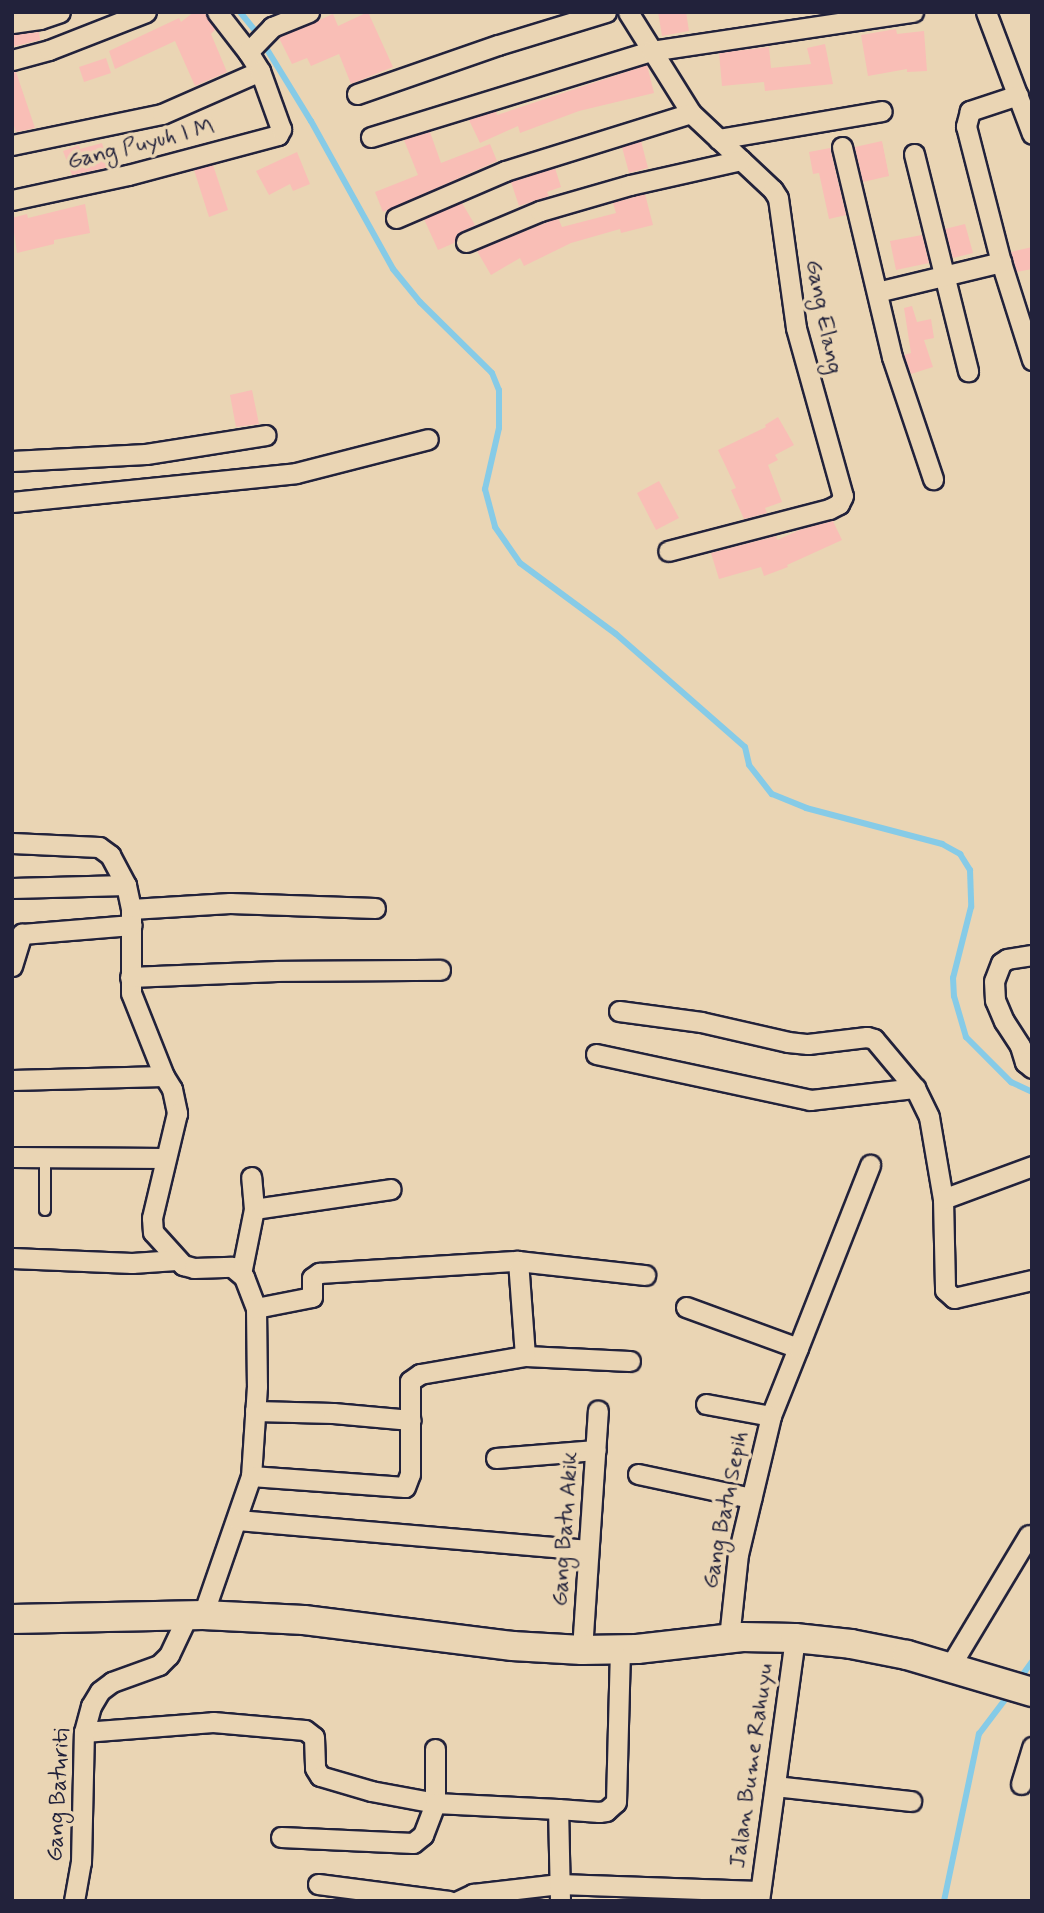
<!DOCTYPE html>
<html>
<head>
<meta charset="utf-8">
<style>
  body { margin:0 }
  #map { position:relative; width:1044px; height:1913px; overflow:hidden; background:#ead5b4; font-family:Mynerve,sans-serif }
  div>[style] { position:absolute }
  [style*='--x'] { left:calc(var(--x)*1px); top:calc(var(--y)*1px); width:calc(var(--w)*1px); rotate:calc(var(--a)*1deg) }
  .stream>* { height:6px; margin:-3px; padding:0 3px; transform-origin:3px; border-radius:3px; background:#86cbe7 }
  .building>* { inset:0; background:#f9beb6 }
  .roads { filter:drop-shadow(2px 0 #22223b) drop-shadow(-2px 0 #22223b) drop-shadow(0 2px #22223b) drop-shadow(0 -2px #22223b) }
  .lane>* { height:10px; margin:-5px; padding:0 5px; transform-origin:5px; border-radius:5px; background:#ead5b4 }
  .street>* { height:19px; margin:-9.5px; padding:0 9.5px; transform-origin:9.5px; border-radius:9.5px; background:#ead5b4 }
  .secondary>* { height:28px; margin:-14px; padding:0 14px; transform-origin:14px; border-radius:14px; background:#ead5b4 }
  span { translate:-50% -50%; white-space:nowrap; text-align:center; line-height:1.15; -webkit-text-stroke:7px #ead5b4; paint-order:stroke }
  .street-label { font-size:23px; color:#22223b }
  .frame { position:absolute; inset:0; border:14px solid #22223b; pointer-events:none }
</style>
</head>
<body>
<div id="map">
  <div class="stream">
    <i style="--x:240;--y:12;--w:27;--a:51"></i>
    <i style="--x:257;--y:33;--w:103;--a:58.5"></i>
    <i style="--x:311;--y:121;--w:169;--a:61"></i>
    <i style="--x:393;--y:269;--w:43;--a:50.7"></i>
    <i style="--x:420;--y:302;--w:101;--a:44.6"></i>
    <i style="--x:492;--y:373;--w:18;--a:68"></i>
    <i style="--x:499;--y:390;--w:38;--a:90"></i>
    <i style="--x:499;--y:428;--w:63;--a:102.9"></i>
    <i style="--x:485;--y:489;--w:39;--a:75"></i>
    <i style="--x:495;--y:527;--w:44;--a:55.2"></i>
    <i style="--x:520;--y:563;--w:119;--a:36.5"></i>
    <i style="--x:616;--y:634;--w:171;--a:41.2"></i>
    <i style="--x:745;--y:747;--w:18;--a:77"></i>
    <i style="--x:749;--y:765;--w:37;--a:52"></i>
    <i style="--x:772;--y:794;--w:37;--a:22"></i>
    <i style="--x:806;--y:808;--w:141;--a:14.8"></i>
    <i style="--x:942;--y:844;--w:21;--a:29"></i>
    <i style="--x:960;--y:854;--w:19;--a:58"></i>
    <i style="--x:970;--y:870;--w:37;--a:88"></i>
    <i style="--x:971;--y:907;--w:73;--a:104.2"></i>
    <i style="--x:953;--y:978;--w:18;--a:87"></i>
    <i style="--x:954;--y:996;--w:43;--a:73.7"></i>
    <i style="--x:966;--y:1037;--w:64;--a:45"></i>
    <i style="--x:1011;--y:1082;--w:23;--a:25"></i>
    <i style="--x:1018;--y:1681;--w:24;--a:-54"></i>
    <i style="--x:944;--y:1901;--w:171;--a:-78.2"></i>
    <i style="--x:979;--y:1734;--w:51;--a:-52.9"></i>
  </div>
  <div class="building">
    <i style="clip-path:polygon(194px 12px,204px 12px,215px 30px,211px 34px,227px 72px,195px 86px,175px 41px,115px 69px,109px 51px,179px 18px,181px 22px)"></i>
    <i style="clip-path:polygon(368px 12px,393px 67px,351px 84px,339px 54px,311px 66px,307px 58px,292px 64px,279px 38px,333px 14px,338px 26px)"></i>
    <i style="clip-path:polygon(658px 12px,686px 12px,689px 31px,662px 36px)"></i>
    <i style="clip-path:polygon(896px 29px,897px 34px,924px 31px,927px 71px,907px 72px,907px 69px,868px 76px,861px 35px)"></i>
    <i style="clip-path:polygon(39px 32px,40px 40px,12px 47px,12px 35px)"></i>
    <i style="clip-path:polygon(825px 44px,833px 84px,765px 91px,764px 82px,722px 86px,719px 53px,769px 47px,771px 68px,811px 64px,807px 48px)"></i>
    <i style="clip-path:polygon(106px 58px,111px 73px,84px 82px,79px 67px)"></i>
    <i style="clip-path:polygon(647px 65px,654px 93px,579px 111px,520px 133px,518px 126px,480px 143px,469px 120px,496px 111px,497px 115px)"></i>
    <i style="clip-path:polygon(12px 72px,16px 72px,35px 128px,16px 132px,12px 120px)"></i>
    <i style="clip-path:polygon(430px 132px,441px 163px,490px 144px,497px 161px,383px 212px,375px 192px,418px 175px,404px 140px)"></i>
    <i style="clip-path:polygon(641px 141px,648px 168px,629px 173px,622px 147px)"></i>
    <i style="clip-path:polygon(882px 141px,889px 176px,863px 182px,855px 147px)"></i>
    <i style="clip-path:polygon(102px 143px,109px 167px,72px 175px,63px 151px,79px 145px,80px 149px)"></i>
    <i style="clip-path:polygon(830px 148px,846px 215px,829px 219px,819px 173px,813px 174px,809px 152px)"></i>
    <i style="clip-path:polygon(297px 152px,310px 184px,293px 191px,290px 184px,269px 195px,256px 171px)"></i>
    <i style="clip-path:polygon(213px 165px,228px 210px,209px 217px,194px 170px)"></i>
    <i style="clip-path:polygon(555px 168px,561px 187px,547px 192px,549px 196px,519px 206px,511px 182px)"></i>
    <i style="clip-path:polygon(645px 194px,653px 225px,621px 233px,620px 229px,571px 243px,524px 266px,520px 258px,491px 275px,477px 251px,558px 218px,562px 227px,616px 213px,613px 203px)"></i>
    <i style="clip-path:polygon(462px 203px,475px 225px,457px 234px,454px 243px,438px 250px,424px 219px)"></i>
    <i style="clip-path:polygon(85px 204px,90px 233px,54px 240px,54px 244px,17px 253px,12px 218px,27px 214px,28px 218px)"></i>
    <i style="clip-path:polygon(965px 224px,973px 253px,953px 258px,945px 229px)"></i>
    <i style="clip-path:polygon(922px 235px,929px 263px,896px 270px,890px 241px)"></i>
    <i style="clip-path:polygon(1032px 247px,1032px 269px,1017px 272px,1011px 252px)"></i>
    <i style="clip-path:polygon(912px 306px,917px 322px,931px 319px,934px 338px,924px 340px,933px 367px,911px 374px,904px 355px,911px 353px,904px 308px)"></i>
    <i style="clip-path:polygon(252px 390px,259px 424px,236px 427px,230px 395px)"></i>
    <i style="clip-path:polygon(778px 417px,794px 445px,775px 455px,778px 460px,768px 465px,782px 502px,765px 508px,767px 513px,744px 519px,731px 490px,736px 488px,718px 450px,766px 427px,765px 425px)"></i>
    <i style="clip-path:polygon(659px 481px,679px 518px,656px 530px,637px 493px)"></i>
    <i style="clip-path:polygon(833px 521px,842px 540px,787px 565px,788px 567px,764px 576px,761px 567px,719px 579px,711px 553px,776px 536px,777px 540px,802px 529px)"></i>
  </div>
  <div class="roads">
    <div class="lane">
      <i style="--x:45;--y:1210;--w:54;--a:-90"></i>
    </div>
    <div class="street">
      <i style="--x:217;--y:12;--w:51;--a:52.2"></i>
      <i style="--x:628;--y:12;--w:119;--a:58"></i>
      <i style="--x:691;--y:113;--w:112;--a:43.2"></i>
      <i style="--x:773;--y:190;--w:9;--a:58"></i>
      <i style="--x:778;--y:198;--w:131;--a:82.1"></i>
      <i style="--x:796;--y:328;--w:174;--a:74.4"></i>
      <i style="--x:843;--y:496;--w:9;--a:117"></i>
      <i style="--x:839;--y:504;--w:11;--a:153"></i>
      <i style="--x:829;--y:509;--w:166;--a:165.4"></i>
      <i style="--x:986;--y:12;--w:130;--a:69.3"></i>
      <i style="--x:12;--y:23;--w:28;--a:-8"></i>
      <i style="--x:40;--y:19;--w:21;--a:-19"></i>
      <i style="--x:12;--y:60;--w:38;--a:-15"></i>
      <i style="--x:49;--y:50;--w:104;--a:-21.4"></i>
      <i style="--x:357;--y:94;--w:149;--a:-19.2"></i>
      <i style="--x:498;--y:45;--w:113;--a:-17"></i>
      <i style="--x:1018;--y:95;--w:51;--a:161.6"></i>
      <i style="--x:970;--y:111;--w:16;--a:105"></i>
      <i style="--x:966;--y:126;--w:140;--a:75.6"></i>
      <i style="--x:1001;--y:262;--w:103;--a:72.4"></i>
      <i style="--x:371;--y:137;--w:293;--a:-17.1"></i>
      <i style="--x:651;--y:51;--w:265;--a:-8.5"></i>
      <i style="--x:718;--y:139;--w:166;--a:-9.7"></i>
      <i style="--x:12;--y:145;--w:153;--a:-11.7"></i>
      <i style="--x:162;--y:114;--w:107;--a:-23.7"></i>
      <i style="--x:260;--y:71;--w:22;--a:-122"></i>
      <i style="--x:248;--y:52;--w:35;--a:-46"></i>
      <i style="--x:272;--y:27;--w:40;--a:-22"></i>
      <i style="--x:842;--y:147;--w:216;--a:76.6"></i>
      <i style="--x:892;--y:357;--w:129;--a:71.4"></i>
      <i style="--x:914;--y:154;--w:224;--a:76"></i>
      <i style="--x:12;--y:200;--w:119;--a:-12.2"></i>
      <i style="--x:128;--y:175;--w:155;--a:-14.9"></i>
      <i style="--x:278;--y:135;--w:7;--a:-63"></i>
      <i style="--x:281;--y:129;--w:62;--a:-109.9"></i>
      <i style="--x:396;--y:218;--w:119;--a:-23.3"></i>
      <i style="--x:505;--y:171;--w:195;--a:-17.3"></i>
      <i style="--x:466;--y:242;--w:80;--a:-22.7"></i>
      <i style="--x:540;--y:211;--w:94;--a:-16.1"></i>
      <i style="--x:630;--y:185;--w:114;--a:-12.7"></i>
      <i style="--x:877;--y:292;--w:128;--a:-13.6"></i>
      <i style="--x:12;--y:461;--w:134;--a:-3"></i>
      <i style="--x:146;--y:454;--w:121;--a:-9"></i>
      <i style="--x:12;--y:502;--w:285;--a:-5.8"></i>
      <i style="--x:296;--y:473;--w:136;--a:-14.4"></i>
      <i style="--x:12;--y:843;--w:87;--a:2.6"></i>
      <i style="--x:99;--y:847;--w:14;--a:36"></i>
      <i style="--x:110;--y:855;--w:34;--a:62"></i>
      <i style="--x:126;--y:885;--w:25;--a:78"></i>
      <i style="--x:131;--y:909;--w:84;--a:90"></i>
      <i style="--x:131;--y:993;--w:89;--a:68.3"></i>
      <i style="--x:164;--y:1076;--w:15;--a:58"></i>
      <i style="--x:172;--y:1089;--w:25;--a:78"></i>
      <i style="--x:177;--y:1113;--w:108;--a:103.4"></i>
      <i style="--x:152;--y:1218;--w:14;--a:86"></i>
      <i style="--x:153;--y:1232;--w:45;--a:47.7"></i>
      <i style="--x:183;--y:1265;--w:11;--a:15"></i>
      <i style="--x:194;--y:1268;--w:38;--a:-2"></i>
      <i style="--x:232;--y:1267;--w:16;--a:40"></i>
      <i style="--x:244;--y:1277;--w:33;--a:69"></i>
      <i style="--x:256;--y:1308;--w:78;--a:89.3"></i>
      <i style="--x:257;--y:1386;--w:90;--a:93.8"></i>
      <i style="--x:251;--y:1476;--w:147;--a:109.1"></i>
      <i style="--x:12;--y:888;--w:114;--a:-1.5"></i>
      <i style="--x:131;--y:909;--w:99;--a:-3.5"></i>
      <i style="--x:230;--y:903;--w:145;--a:2"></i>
      <i style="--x:1032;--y:955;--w:25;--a:171"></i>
      <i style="--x:1007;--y:959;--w:7;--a:146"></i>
      <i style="--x:1001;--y:963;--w:19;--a:111"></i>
      <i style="--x:994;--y:981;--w:19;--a:87"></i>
      <i style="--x:995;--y:1000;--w:23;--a:67"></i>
      <i style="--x:1004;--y:1021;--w:30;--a:57"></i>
      <i style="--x:1020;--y:1046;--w:17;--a:73"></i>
      <i style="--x:1025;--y:1062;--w:9;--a:41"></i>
      <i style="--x:12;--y:966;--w:34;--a:-73"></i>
      <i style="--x:22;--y:934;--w:110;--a:-4.7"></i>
      <i style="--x:130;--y:977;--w:147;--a:-2.3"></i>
      <i style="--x:277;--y:971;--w:163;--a:-0.4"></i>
      <i style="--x:619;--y:1011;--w:83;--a:7.6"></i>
      <i style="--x:701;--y:1022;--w:89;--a:12.9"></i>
      <i style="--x:788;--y:1042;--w:20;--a:6"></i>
      <i style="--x:808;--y:1044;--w:59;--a:-6.8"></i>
      <i style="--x:867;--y:1037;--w:7;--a:16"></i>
      <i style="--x:874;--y:1039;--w:64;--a:50.1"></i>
      <i style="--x:915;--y:1088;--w:32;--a:64"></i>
      <i style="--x:929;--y:1117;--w:83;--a:80.3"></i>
      <i style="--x:943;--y:1199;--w:91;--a:88.7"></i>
      <i style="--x:945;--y:1290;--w:12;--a:42"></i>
      <i style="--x:954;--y:1298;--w:80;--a:-13"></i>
      <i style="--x:596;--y:1054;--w:219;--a:12.1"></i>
      <i style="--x:810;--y:1100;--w:106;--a:-6.5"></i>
      <i style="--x:12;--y:1080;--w:152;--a:-1.5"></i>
      <i style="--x:12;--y:1157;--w:153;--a:0.4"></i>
      <i style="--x:943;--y:1199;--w:95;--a:-20.3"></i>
      <i style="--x:254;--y:1209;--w:138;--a:-8.3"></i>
      <i style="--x:12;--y:1258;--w:120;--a:2.4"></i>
      <i style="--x:132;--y:1263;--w:44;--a:-3.9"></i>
      <i style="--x:241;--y:1274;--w:66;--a:-78.7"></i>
      <i style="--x:254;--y:1209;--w:32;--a:-95"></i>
      <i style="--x:686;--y:1307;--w:119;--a:20.1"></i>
      <i style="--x:798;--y:1348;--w:73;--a:111.7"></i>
      <i style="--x:256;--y:1308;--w:57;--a:-11.1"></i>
      <i style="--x:312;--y:1297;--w:19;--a:-90"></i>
      <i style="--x:312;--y:1278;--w:9;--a:-36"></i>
      <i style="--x:319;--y:1273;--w:199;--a:-3.5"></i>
      <i style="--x:798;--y:1348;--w:197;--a:-68.5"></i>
      <i style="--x:525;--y:1356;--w:105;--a:2.7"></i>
      <i style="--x:706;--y:1404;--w:66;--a:10.5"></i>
      <i style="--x:771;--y:1416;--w:142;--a:103.4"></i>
      <i style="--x:738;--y:1554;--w:84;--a:96.1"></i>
      <i style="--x:255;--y:1411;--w:78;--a:1.5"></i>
      <i style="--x:333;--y:1413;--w:78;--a:5.1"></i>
      <i style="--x:496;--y:1458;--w:100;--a:-4.6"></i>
      <i style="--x:638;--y:1474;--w:116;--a:12"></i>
      <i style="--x:251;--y:1476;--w:154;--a:4.1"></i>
      <i style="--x:405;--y:1487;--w:14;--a:-69"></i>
      <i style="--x:410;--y:1474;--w:93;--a:-90"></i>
      <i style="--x:410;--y:1381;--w:12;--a:-35"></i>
      <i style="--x:420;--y:1374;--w:107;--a:-9.7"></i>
      <i style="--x:525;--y:1356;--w:95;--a:-94.2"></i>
      <i style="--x:518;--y:1261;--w:128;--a:6.3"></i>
      <i style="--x:238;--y:1520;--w:351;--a:4.9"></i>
      <i style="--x:582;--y:1650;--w:240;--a:-86.2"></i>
      <i style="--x:949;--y:1668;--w:155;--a:-59"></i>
      <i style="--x:84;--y:1732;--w:129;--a:-4.4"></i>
      <i style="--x:213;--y:1722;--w:92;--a:5"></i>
      <i style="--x:305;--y:1730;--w:11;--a:38"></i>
      <i style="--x:314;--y:1737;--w:31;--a:88"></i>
      <i style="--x:315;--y:1768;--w:9;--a:58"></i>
      <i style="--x:320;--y:1776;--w:53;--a:16.4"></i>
      <i style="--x:371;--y:1791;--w:65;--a:10.6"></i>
      <i style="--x:435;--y:1803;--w:54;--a:-90"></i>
      <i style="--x:1021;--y:1784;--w:39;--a:-73"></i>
      <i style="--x:775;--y:1786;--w:137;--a:6.3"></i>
      <i style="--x:281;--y:1837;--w:132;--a:2.6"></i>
      <i style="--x:413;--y:1843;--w:13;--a:-39"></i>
      <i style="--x:423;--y:1835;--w:34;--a:-69"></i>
      <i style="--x:435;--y:1803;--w:123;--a:2.8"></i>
      <i style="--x:318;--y:1884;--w:132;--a:7.4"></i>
      <i style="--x:74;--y:1901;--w:40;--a:-80"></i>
      <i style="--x:81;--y:1862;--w:130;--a:-88.7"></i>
      <i style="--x:84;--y:1732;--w:27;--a:-75"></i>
      <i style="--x:91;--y:1706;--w:17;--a:-59"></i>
      <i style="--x:100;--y:1691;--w:15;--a:-37"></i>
      <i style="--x:112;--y:1682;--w:50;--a:-19.9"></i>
      <i style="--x:159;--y:1665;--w:14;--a:-45"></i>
      <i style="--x:169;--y:1655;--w:42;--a:-64.7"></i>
      <i style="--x:458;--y:1901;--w:17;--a:-25"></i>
      <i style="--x:473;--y:1894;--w:87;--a:-6.6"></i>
      <i style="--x:559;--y:1884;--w:200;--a:2"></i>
      <i style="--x:560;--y:1901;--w:92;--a:-91.2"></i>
      <i style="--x:558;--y:1809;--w:41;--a:4.2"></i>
      <i style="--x:599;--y:1812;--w:7;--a:-8"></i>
      <i style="--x:606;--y:1811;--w:13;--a:-42"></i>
      <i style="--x:616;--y:1802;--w:153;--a:-88.5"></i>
      <i style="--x:759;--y:1901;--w:265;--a:-82.2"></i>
    </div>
    <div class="secondary">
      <i style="--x:12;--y:1619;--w:191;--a:-1.2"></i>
      <i style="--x:203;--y:1615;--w:101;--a:2.8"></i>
      <i style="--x:304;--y:1620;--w:210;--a:7.1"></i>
      <i style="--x:512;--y:1646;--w:70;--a:3.3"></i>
      <i style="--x:582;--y:1650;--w:55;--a:-1"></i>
      <i style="--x:637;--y:1649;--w:106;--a:-6.5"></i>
      <i style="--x:742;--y:1637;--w:53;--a:1.1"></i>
      <i style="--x:795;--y:1638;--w:56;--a:6.1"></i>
      <i style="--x:851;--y:1644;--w:57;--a:11.1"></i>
      <i style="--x:907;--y:1655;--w:130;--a:16.5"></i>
    </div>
  </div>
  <div class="street-label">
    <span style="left:141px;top:145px;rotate:-14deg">Gang Puyuh I M</span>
    <span style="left:823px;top:317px;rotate:79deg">Gang Elang</span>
    <span style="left:726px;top:1510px;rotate:-79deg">Gang Batu Sepih</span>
    <span style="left:566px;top:1529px;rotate:-86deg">Gang Batu Akik</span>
    <span style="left:752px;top:1766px;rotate:-82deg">Jalan Bume Rahuyu</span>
    <span style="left:59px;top:1795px;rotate:-87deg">Gang Baturiti</span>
  </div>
  <div class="frame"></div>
</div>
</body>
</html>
